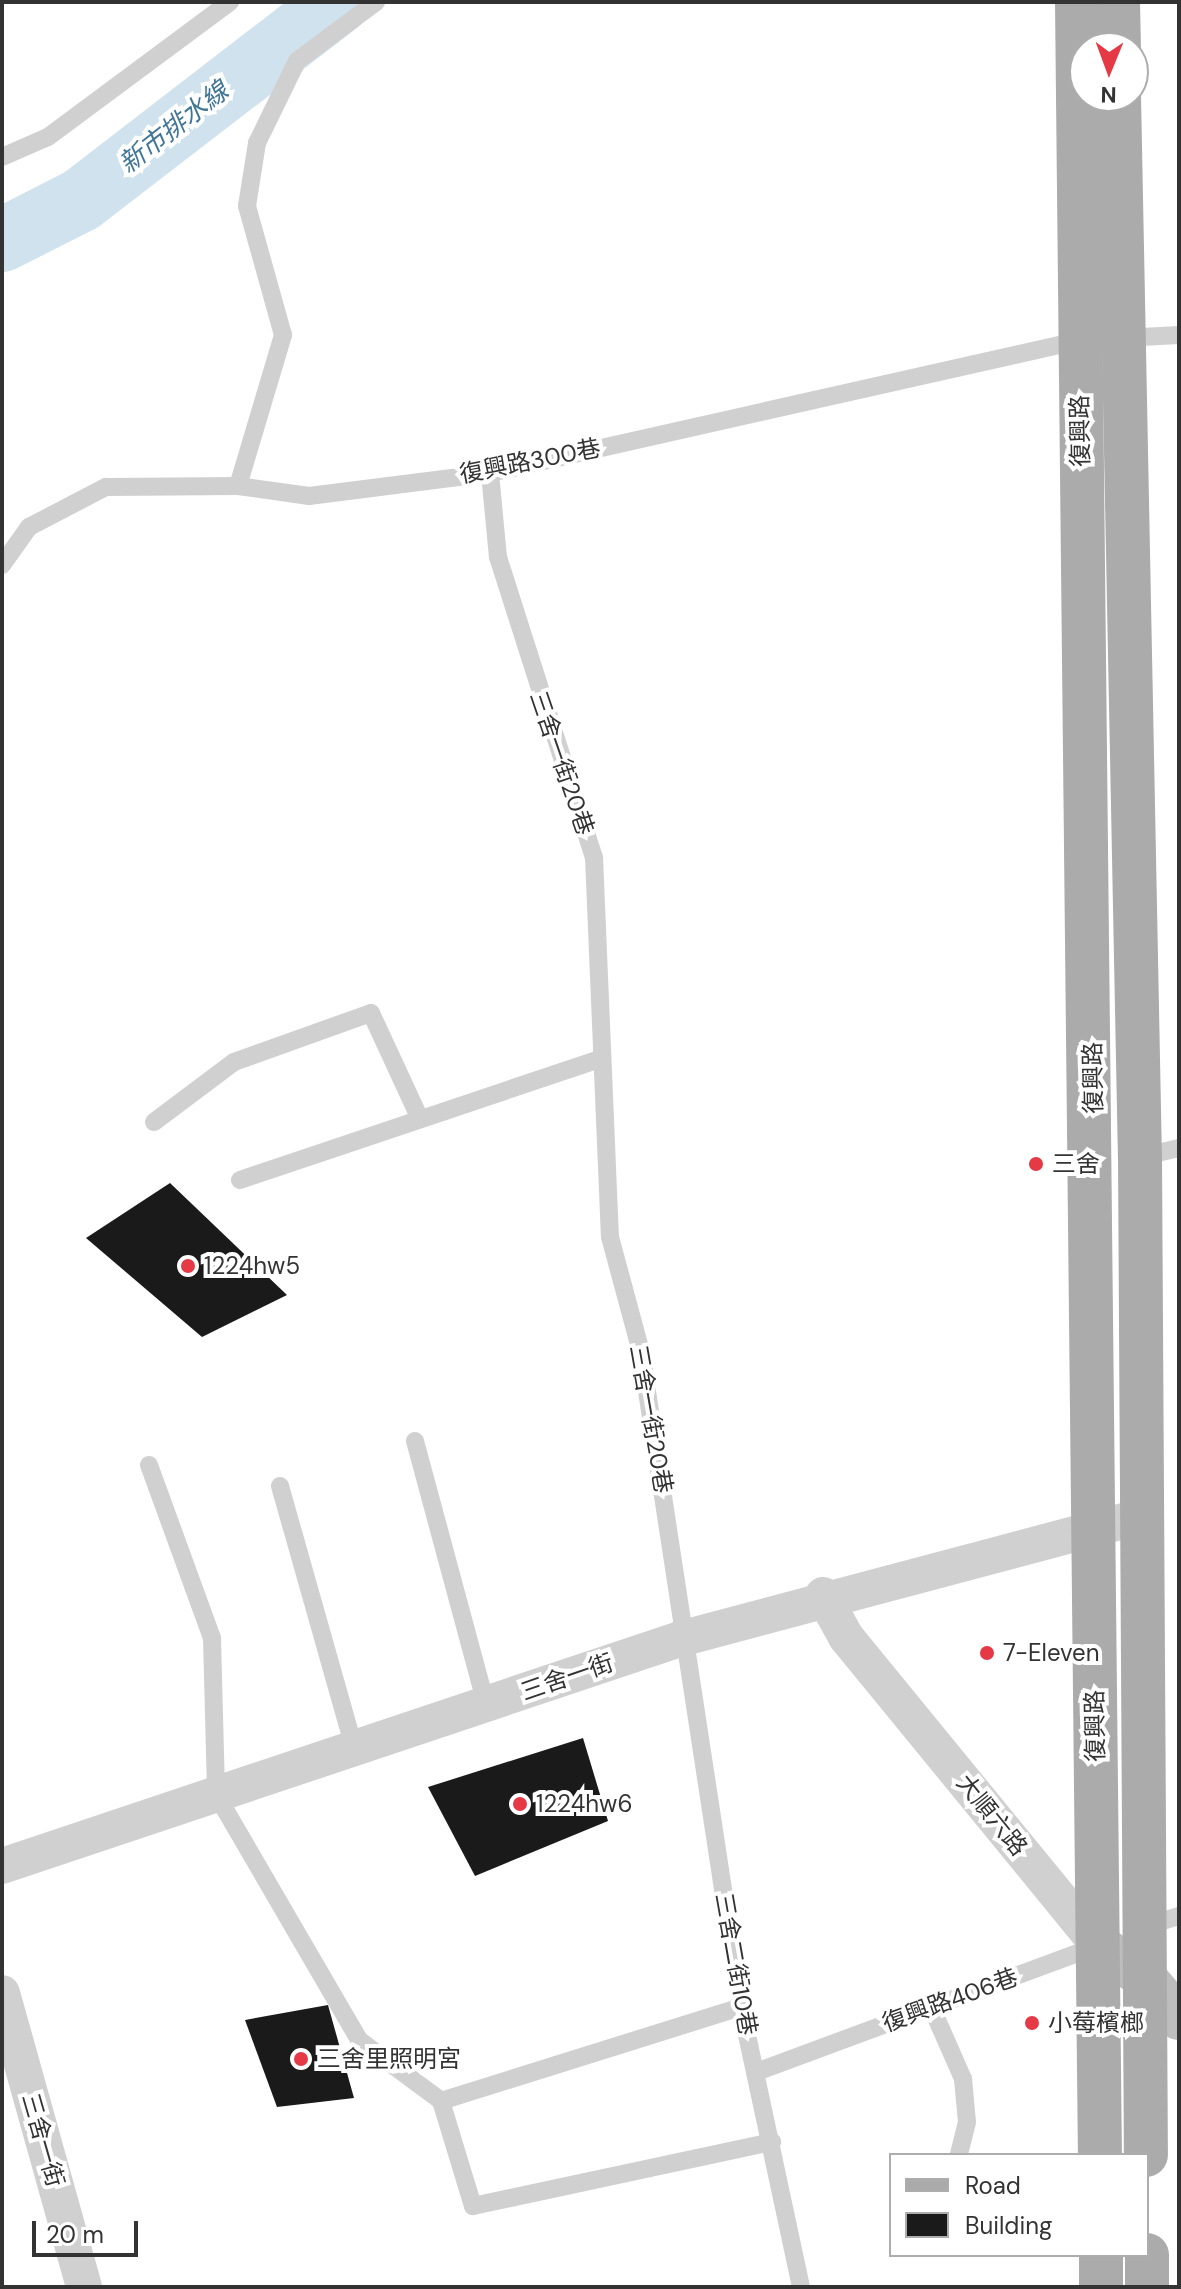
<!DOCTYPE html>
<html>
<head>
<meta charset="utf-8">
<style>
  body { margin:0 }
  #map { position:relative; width:1181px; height:2289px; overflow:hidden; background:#fff; font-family:"DM Sans","Noto Sans TC",sans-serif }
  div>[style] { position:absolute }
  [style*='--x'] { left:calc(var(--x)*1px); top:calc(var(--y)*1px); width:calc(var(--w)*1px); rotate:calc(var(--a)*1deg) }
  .river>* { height:64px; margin:-32px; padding:0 32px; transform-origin:32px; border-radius:32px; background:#cfe2ee }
  .building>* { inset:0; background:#1a1a1a }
  .lane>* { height:18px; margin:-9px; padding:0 9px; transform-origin:9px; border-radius:9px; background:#d0d0d0 }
  .street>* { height:36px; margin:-18px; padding:0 18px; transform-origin:18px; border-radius:18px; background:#d0d0d0 }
  .secondary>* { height:44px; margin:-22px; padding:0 22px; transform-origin:22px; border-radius:22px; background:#bdbdbd }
  .primary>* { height:44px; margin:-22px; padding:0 22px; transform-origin:22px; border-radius:22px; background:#ababab }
  .dots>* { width:22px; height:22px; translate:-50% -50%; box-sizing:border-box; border:4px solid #fff; border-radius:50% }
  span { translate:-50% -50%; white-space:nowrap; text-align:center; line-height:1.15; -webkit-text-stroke:8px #fff; paint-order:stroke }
  .street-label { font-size:24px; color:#333 }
  .poi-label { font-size:24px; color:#333 }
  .left { translate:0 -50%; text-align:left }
  .water-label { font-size:26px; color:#3f7597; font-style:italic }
  .frame { position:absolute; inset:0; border:4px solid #333; pointer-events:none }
  .legend { position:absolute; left:889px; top:2153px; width:260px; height:104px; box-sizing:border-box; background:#fff; border:2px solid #adadad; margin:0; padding:10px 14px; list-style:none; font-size:24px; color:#333 }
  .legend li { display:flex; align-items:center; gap:16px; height:40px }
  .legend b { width:40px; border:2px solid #adadad }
  .north { position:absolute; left:1069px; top:32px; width:80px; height:80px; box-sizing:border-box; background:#fff; border:2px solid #adadad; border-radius:50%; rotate:181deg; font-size:22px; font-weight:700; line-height:32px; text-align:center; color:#333 }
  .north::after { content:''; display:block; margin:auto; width:28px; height:36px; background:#e63946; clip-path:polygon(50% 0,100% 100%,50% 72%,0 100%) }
  .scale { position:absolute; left:32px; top:2221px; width:106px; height:36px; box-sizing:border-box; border:4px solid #333; border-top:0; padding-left:10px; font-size:24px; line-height:28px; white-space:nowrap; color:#333; -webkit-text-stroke:6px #fff; paint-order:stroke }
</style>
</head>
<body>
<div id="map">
  <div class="river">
    <i style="--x:2;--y:240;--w:89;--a:-26.9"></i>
    <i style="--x:81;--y:200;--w:324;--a:-37.6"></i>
  </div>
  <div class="building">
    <i style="clip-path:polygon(170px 1183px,287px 1295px,202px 1337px,86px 1238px)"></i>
    <i style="clip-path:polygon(583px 1738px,608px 1821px,475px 1876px,428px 1787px)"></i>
    <i style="clip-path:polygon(328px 2005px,354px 2098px,277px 2107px,245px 2020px)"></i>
  </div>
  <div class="lane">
    <i style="--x:2;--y:157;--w:50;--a:-23.5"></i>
    <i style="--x:48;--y:137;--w:227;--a:-36.6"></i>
    <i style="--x:1122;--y:338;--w:57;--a:-3"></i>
    <i style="--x:490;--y:473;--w:84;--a:84.6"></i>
    <i style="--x:498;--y:557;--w:315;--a:72.3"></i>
    <i style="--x:594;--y:857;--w:380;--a:87.6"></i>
    <i style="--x:610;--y:1237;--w:119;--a:74.9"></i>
    <i style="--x:641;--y:1352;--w:663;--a:81.32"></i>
    <i style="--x:741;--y:2007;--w:286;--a:77.9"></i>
    <i style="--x:238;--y:486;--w:158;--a:-73.4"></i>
    <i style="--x:283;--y:335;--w:134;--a:-105.6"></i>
    <i style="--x:247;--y:206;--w:64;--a:-81"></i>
    <i style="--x:257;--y:143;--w:91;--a:-64"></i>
    <i style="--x:297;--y:61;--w:99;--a:-36.8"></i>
    <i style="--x:2;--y:565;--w:47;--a:-54.6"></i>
    <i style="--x:29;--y:527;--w:87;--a:-27.5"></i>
    <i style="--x:106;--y:487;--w:132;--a:-0.4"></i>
    <i style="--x:238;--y:486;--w:72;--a:8"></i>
    <i style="--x:309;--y:496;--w:182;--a:-7.2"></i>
    <i style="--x:490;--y:473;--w:606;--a:-12.68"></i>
    <i style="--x:154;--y:1122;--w:100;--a:-36.9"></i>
    <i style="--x:234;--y:1062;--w:145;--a:-19.7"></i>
    <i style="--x:371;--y:1013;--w:115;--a:65.2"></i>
    <i style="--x:1140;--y:1157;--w:40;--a:-13"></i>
    <i style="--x:240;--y:1180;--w:382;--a:-18.6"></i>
    <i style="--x:415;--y:1441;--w:273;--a:74.9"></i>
    <i style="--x:149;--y:1465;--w:184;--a:70"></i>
    <i style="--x:212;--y:1638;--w:156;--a:88.5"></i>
    <i style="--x:216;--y:1794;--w:285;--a:59.8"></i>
    <i style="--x:359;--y:2040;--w:102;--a:36.6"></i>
    <i style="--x:280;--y:1486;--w:271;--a:74.2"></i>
    <i style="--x:1143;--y:1927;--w:38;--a:-17"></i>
    <i style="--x:931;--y:2006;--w:80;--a:66.3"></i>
    <i style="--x:963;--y:2079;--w:43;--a:84.7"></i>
    <i style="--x:967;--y:2122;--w:34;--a:104"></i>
    <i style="--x:741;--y:2007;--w:314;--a:162.6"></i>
    <i style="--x:441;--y:2101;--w:110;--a:73.1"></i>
    <i style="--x:473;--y:2206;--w:306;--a:-12.1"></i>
    <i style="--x:756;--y:2072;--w:364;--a:-20.3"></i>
  </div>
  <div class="street">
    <i style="--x:823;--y:1595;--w:48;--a:61.3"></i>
    <i style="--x:846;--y:1637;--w:398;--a:50.7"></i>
    <i style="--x:2;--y:1866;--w:715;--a:-18.51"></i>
    <i style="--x:680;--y:1639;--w:477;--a:-14.9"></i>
    <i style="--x:2;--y:1993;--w:305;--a:74.4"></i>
  </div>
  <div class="secondary">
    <i style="--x:1098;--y:1945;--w:56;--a:34.8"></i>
    <i style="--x:1144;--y:1977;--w:54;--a:49.5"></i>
  </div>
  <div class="primary">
    <i style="--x:1077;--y:2;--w:2153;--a:89.39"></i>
    <i style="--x:1118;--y:2;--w:46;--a:88.8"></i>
    <i style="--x:1119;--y:96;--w:1061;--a:88.87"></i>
    <i style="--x:1140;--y:1157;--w:998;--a:89.66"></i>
    <i style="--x:1101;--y:2255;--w:32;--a:90"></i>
    <i style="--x:1147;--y:2255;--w:32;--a:90"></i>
  </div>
  <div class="dots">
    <i style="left:1036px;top:1164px;background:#e63946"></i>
    <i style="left:188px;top:1266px;background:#e63946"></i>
    <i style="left:987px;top:1653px;background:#e63946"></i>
    <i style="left:520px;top:1804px;background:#e63946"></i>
    <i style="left:1032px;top:2023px;background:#e63946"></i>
    <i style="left:301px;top:2059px;background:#e63946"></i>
  </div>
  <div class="street-label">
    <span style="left:1080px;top:431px;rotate:-91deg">復興路</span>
    <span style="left:530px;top:461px;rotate:-11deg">復興路300巷</span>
    <span style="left:562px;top:763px;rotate:71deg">三舍一街20巷</span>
    <span style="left:1093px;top:1078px;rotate:-91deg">復興路</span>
    <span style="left:651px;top:1419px;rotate:80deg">三舍一街20巷</span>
    <span style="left:567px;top:1677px;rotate:-19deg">三舍一街</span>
    <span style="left:1095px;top:1726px;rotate:-91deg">復興路</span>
    <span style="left:992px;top:1815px;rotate:51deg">大順六路</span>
    <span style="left:736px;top:1964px;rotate:80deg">三舍二街10巷</span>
    <span style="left:950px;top:2000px;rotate:-20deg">復興路406巷</span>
    <span style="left:43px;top:2140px;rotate:74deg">三舍一街</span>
  </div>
  <div class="poi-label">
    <span class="left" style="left:1052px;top:1164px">三舍</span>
    <span class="left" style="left:204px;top:1266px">1224hw5</span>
    <span class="left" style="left:1003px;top:1653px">7-Eleven</span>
    <span class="left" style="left:536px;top:1804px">1224hw6</span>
    <span class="left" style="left:1048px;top:2023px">小莓檳榔</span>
    <span class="left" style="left:317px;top:2059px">三舍里照明宮</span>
  </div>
  <div class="water-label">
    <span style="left:174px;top:128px;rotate:-38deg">新市排水線</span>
  </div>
  <div class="frame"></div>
  <ul class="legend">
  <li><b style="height:10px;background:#ababab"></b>Road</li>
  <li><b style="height:22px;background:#1a1a1a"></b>Building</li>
  </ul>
  <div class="north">N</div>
  <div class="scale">20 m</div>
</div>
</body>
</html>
